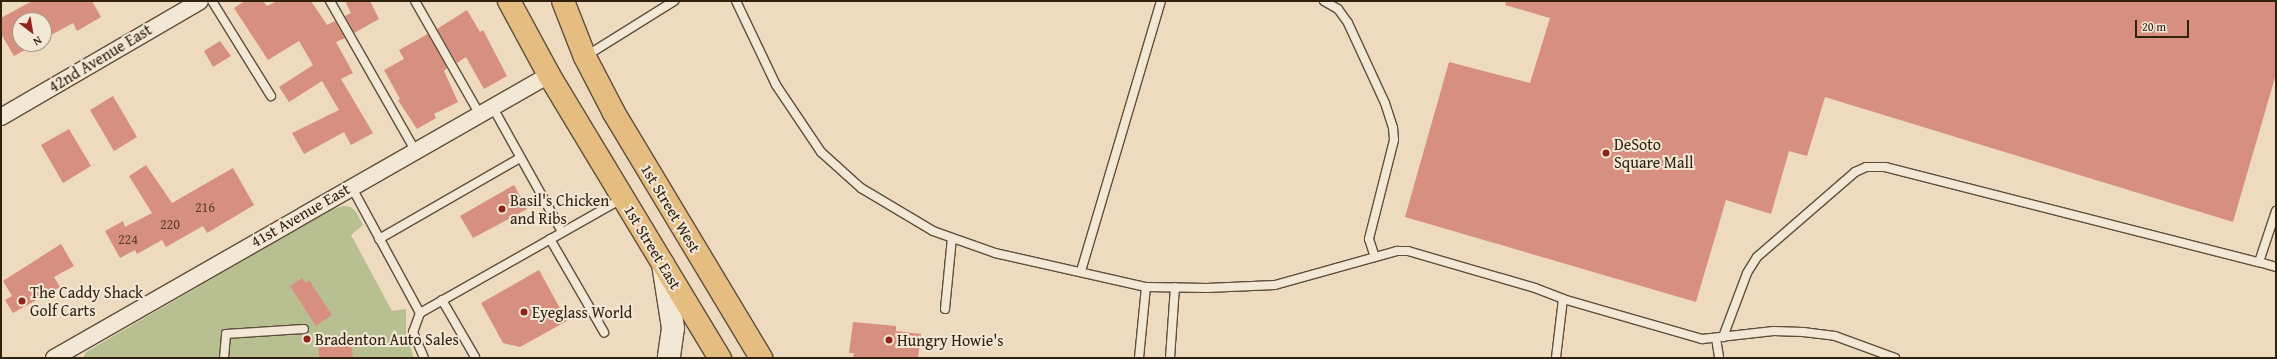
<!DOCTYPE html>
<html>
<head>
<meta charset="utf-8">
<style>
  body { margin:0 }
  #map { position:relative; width:2277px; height:359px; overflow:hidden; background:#eddabf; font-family:"Gentium Book Plus",serif }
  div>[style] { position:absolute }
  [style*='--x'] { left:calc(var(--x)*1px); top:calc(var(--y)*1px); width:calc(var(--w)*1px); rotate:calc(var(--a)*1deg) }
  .green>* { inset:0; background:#b8c092 }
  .building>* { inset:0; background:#d7907f }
  .roads { filter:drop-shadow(1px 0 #5f4f3a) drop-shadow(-1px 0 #5f4f3a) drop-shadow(0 1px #5f4f3a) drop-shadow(0 -1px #5f4f3a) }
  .service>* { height:8px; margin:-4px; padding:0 4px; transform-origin:4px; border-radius:4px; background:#f3e7d5 }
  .minor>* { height:16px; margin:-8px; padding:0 8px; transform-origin:8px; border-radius:8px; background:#f3e7d5 }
  .secondary>* { height:22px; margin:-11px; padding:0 11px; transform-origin:11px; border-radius:11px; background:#f3e7d5 }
  .primary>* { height:22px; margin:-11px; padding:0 11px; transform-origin:11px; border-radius:11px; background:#e6bd80 }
  .dots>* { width:11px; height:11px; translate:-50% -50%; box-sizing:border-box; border:2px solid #f3e7d5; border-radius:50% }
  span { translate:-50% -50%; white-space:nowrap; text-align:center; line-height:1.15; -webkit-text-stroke:4px #f3e7d5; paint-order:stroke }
  .number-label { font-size:14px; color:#5a3d2a }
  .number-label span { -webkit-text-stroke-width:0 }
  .street-label { font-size:16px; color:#30210d }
  .poi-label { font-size:16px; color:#30210d }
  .left { translate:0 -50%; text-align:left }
  .frame { position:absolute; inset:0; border:2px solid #30210d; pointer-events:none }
  .north { position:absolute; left:12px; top:12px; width:40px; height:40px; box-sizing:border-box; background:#f3e7d5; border:1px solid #a59885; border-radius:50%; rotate:149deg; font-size:11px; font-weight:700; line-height:16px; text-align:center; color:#30210d }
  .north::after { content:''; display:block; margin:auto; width:14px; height:18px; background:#8f2418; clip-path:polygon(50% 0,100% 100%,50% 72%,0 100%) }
  .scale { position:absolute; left:2135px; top:20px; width:54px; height:18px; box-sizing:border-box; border:2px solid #30210d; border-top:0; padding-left:5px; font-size:12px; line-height:14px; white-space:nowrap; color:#30210d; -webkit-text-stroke:3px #f3e7d5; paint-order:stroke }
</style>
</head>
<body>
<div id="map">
  <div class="green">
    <i style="clip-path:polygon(343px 206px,351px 207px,356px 212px,363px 225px,351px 235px,392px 311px,406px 309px,406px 335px,414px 358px,83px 358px,86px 352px,330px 210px)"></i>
  </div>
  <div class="building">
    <i style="clip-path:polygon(32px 1px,92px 1px,101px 17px,77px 31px,73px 23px,44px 39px,44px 20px,20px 20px,20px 44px,36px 44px,14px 56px,1px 34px,1px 18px)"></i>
    <i style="clip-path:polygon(245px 1px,263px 1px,267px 6px,277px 1px,311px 1px,327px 25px,335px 21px,345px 38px,336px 42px,353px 73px,341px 79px,373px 133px,351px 145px,344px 132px,304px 154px,292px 133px,339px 110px,322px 81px,289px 102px,279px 87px,313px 65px,299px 41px,268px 60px,234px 8px)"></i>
    <i style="clip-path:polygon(345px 1px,370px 1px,379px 19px,354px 33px,345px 16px,351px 13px)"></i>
    <i style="clip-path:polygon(1506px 1px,2276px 1px,2276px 74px,2233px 222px,1825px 97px,1807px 156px,1789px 151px,1771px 214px,1726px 200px,1696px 302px,1405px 217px,1449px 62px,1530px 83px,1550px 18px,1505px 5px)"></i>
    <i style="clip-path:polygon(467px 10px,480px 32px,483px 30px,507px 76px,484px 89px,466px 57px,457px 63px,437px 29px)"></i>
    <i style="clip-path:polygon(428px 34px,447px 68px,444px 71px,458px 102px,434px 114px,436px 118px,417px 129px,398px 100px,400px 99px,384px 70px,404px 59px,399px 50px)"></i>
    <i style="clip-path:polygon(220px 41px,231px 56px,213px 67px,204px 51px)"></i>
    <i style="clip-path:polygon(113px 96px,137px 137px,114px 151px,90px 110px)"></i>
    <i style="clip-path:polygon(69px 129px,91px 166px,63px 183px,41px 145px)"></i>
    <i style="clip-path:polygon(146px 165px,172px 203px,233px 168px,254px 205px,207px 233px,203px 226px,166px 247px,162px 240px,137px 254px,135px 250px,120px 258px,105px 231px,123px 221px,125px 227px,152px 213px,129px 176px)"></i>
    <i style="clip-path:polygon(514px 185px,527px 209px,473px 238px,460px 216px)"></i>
    <i style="clip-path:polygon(61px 244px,74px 266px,54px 277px,60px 287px,13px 313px,5px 300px,12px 296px,3px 281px)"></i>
    <i style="clip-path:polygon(539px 270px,567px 321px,520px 347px,503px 343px,481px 303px)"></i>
    <i style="clip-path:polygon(302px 278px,306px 283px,309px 280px,332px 315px,316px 326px,290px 286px)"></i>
    <i style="clip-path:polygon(853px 322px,896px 326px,896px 331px,921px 334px,918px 358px,853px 358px,854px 353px,849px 353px)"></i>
    <i style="clip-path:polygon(351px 336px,353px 358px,319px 358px,318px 338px)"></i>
  </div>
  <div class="roads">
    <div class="service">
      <i style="--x:212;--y:1;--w:112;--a:58.2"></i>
      <i style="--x:330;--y:1;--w:172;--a:60.3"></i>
      <i style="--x:415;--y:1;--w:129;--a:60.3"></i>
      <i style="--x:736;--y:1;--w:93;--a:64.5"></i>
      <i style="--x:776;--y:85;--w:81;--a:56.1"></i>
      <i style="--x:821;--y:152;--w:54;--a:42"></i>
      <i style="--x:861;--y:188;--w:84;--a:30.8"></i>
      <i style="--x:933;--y:231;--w:66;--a:19.5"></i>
      <i style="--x:995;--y:253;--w:155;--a:12.7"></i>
      <i style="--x:1146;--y:287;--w:61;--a:0.9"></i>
      <i style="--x:1207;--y:288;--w:68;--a:-2.5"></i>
      <i style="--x:1275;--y:285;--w:127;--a:-15.6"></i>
      <i style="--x:1397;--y:251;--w:11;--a:0"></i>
      <i style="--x:1408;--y:251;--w:132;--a:16.2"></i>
      <i style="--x:1535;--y:288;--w:30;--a:21"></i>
      <i style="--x:1563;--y:299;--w:59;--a:96.8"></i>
      <i style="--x:1324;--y:1;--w:16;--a:30"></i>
      <i style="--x:1338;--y:9;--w:17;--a:54"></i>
      <i style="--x:1348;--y:23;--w:88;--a:65.2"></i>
      <i style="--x:1385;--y:103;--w:26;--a:72"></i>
      <i style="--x:1393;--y:128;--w:12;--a:85"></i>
      <i style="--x:1394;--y:140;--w:102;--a:104.2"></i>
      <i style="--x:1369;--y:239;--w:19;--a:72"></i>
      <i style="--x:586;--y:56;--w:104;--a:-32"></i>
      <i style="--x:492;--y:106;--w:144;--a:60.9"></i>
      <i style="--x:351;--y:186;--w:145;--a:61.5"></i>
      <i style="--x:420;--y:313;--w:20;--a:110"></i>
      <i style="--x:413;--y:332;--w:28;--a:67"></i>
      <i style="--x:379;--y:239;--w:163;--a:-29.9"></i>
      <i style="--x:550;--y:239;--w:108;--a:59.9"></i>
      <i style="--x:2259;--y:262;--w:18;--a:16"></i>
      <i style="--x:1081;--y:271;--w:282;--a:-73.5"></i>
      <i style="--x:1563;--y:299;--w:145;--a:16.1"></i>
      <i style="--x:1702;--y:339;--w:72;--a:-6.3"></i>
      <i style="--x:1774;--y:331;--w:29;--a:2"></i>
      <i style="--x:1803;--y:332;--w:32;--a:7"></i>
      <i style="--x:1835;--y:336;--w:64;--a:20.1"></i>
      <i style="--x:442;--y:300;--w:66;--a:59.9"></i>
      <i style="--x:945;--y:309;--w:71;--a:-84.4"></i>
      <i style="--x:420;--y:313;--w:233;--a:-29.5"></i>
      <i style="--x:1723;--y:337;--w:68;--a:-69.4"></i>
      <i style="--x:1747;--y:273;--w:19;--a:-58"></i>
      <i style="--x:1757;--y:257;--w:130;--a:-40.9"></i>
      <i style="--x:1855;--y:172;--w:12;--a:-24"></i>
      <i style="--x:1866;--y:167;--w:19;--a:0"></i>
      <i style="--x:1885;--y:167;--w:386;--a:14.3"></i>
      <i style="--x:2259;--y:262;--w:54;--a:-71.6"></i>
      <i style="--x:1716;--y:338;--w:20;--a:81"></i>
      <i style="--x:224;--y:358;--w:24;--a:-85"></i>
      <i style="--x:226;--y:334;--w:78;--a:-3.7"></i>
      <i style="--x:1139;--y:358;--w:71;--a:-84.4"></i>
      <i style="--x:1170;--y:358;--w:71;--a:-86"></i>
    </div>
    <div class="minor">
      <i style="--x:1;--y:117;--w:230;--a:-30.2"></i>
      <i style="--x:54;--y:358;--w:570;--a:-29.76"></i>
    </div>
    <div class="secondary">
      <i style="--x:663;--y:264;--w:65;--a:81.1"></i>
      <i style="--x:673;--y:328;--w:30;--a:98"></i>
    </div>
    <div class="primary">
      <i style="--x:509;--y:1;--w:84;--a:61.6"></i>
      <i style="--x:549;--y:75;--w:331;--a:58.9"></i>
      <i style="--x:563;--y:1;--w:60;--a:68.6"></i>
      <i style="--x:585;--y:57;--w:63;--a:62.6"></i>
      <i style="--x:614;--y:113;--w:286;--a:59"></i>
    </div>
  </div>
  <div class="dots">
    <i style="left:1606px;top:153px;background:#8f2418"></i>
    <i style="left:502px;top:209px;background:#8f2418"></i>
    <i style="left:22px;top:301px;background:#8f2418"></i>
    <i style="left:524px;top:312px;background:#8f2418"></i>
    <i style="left:307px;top:339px;background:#8f2418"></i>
    <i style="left:889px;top:340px;background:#8f2418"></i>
  </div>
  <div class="number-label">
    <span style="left:205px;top:207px">216</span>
    <span style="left:170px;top:224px">220</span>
    <span style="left:128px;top:239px">224</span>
  </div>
  <div class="street-label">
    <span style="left:100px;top:58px;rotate:-31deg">42nd Avenue East</span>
    <span style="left:671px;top:208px;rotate:59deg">1st Street West</span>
    <span style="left:300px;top:215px;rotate:-30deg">41st Avenue East</span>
    <span style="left:653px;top:247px;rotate:59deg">1st Street East</span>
  </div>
  <div class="poi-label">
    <span class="left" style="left:1614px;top:153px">DeSoto<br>Square Mall</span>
    <span class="left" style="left:510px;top:209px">Basil's Chicken<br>and Ribs</span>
    <span class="left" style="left:30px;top:301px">The Caddy Shack<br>Golf Carts</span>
    <span class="left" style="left:532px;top:312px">Eyeglass World</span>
    <span class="left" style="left:315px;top:339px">Bradenton Auto Sales</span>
    <span class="left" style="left:897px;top:340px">Hungry Howie's</span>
  </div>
  <div class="frame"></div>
  <div class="north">N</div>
  <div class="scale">20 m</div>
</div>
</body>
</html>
